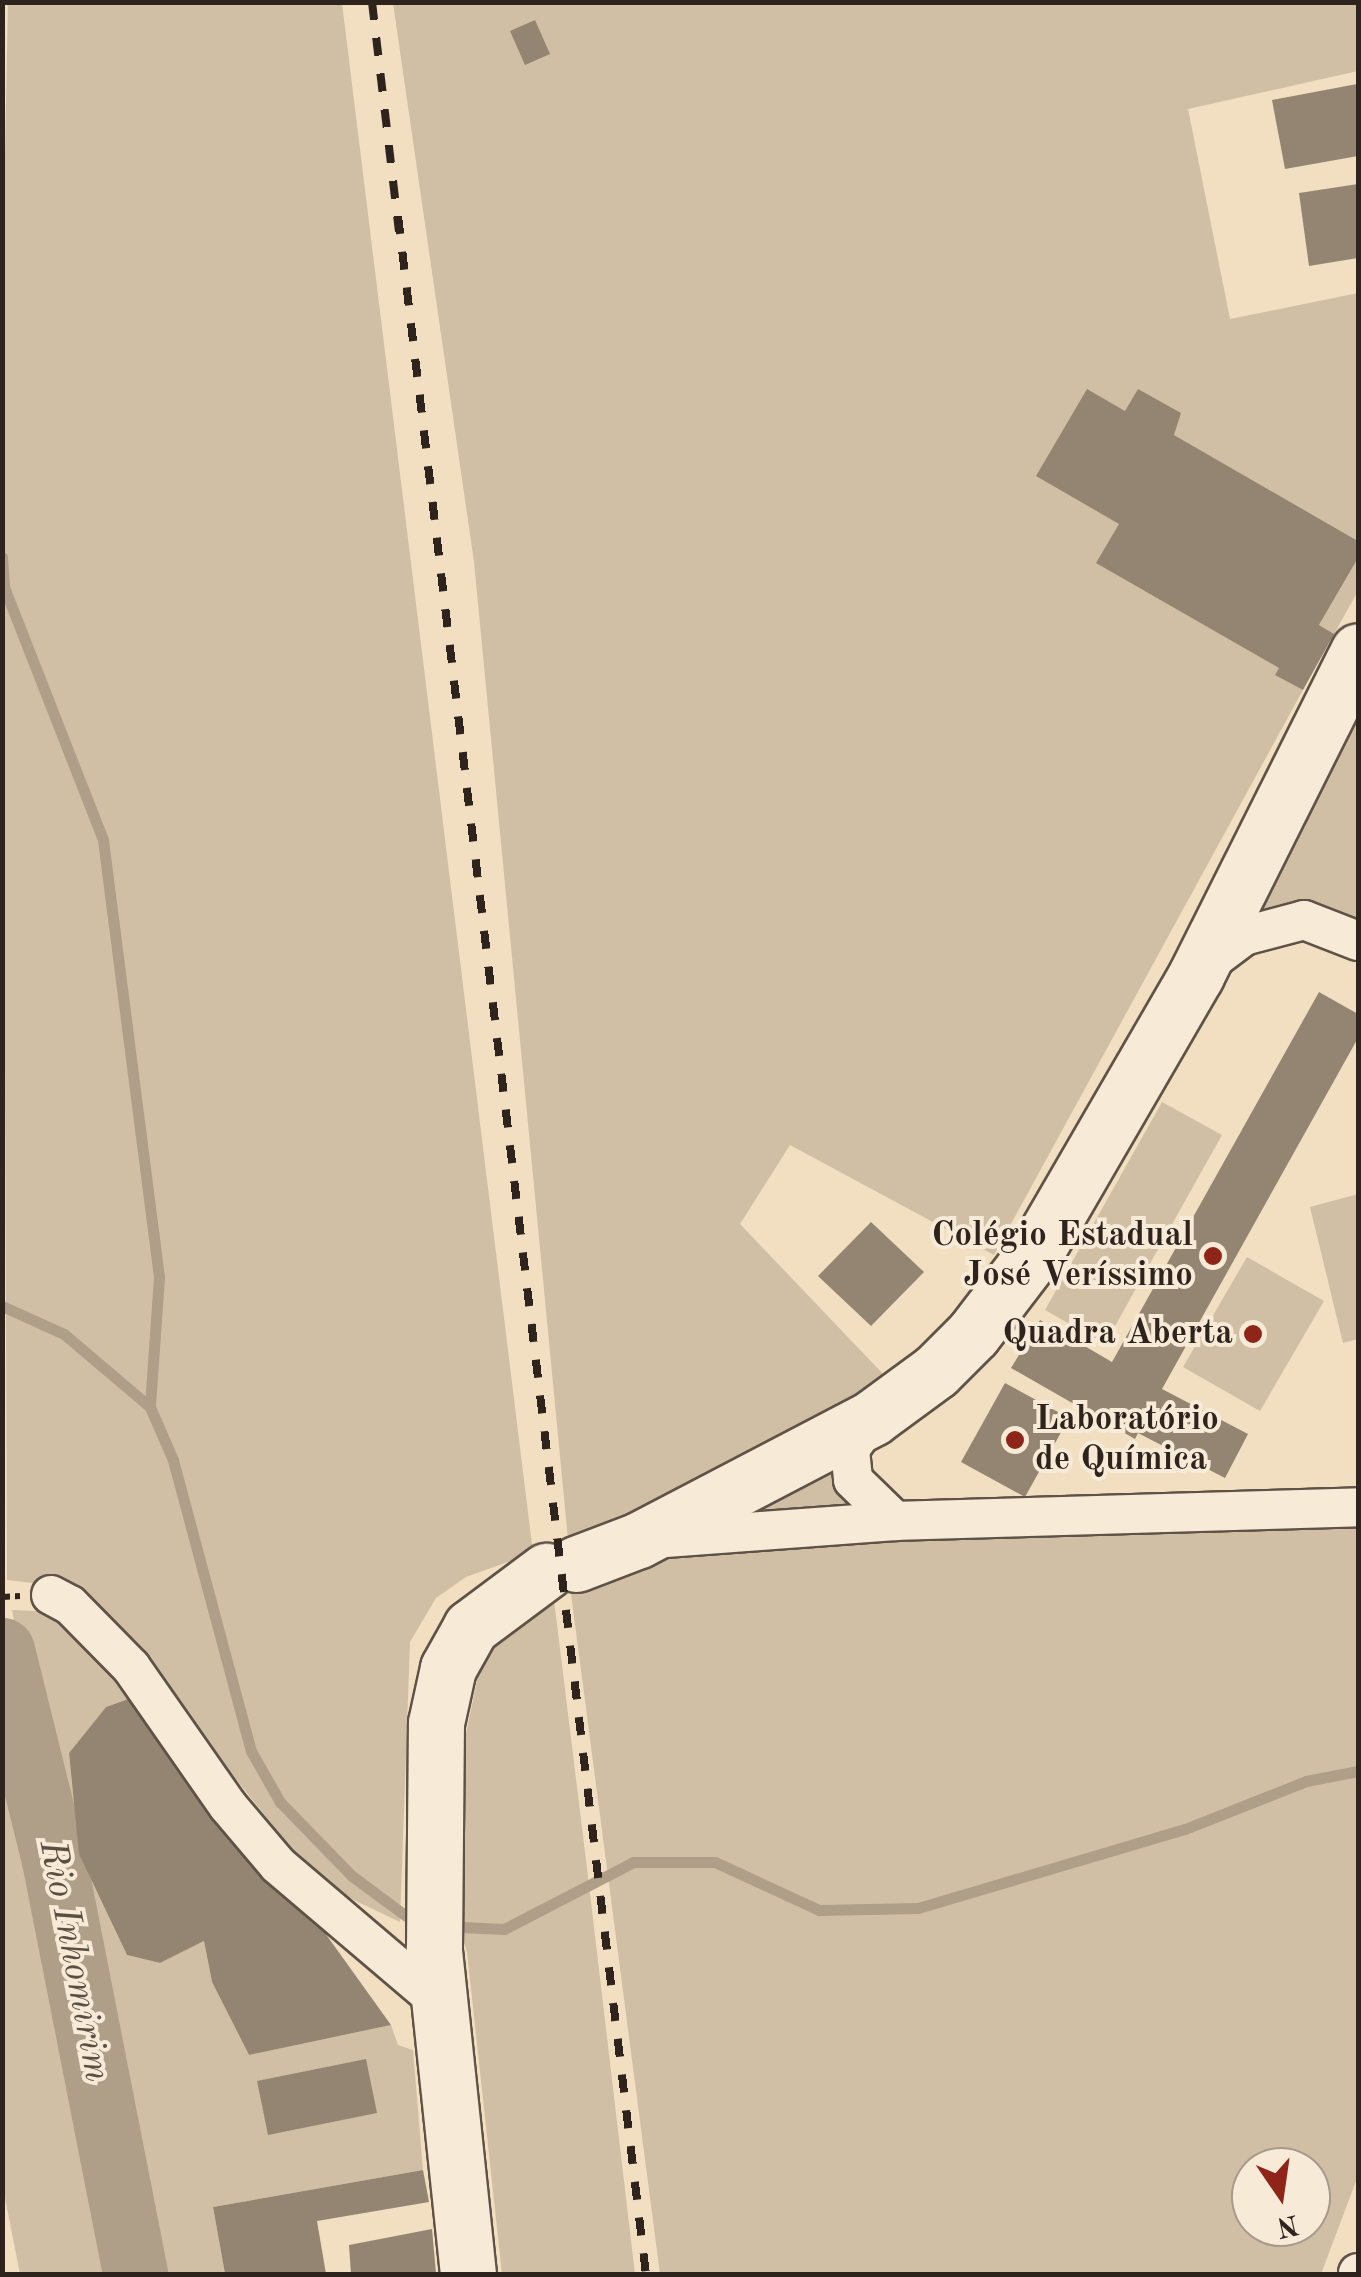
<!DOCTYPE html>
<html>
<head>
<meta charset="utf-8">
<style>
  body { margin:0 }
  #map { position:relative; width:1361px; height:2277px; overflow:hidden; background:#f2dfc1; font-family:"Old Standard TT",serif }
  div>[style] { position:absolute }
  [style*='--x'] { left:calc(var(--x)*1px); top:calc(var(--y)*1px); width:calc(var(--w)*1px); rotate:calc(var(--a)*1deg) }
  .green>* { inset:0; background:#d1bfa5 }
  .stream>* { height:11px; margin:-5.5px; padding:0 5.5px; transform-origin:5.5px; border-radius:5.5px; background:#af9f89 }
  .river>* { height:65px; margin:-32.5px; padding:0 32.5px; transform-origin:32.5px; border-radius:32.5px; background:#af9f89 }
  .building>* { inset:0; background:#948572 }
  .path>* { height:6px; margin-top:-3px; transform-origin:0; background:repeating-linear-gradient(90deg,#2e231d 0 8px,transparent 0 13px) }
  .roads { filter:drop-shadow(2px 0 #5f5246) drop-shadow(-2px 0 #5f5246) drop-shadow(0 2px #5f5246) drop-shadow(0 -2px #5f5246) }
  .street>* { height:38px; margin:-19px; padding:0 19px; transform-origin:19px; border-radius:19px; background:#f7ead7 }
  .secondary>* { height:55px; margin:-27.5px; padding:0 27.5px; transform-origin:27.5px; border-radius:27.5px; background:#f7ead7 }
  .rail>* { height:8px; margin-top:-4px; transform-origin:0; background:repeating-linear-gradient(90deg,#2e231d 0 18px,transparent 0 36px) }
  .dots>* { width:28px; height:28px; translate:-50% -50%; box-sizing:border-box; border:5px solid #f7ead7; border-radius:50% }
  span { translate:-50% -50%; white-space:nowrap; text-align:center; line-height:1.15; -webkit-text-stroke:8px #f7ead7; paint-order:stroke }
  .poi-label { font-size:35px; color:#2e231d; font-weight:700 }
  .right { translate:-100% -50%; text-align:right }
  .left { translate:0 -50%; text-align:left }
  .water-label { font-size:38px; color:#5b4e43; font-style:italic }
  .frame { position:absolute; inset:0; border:5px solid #2e231d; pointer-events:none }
  .north { position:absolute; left:1231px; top:2147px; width:100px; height:100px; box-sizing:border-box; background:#f7ead7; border:2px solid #a79a8d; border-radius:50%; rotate:167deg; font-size:28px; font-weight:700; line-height:40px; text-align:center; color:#2e231d }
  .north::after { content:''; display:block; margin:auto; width:35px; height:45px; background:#8f2418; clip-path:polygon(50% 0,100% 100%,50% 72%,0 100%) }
</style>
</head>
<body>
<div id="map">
  <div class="green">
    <i style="clip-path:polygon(8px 3px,342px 3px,533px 1553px,466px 1577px,436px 1598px,410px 1642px,400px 1922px,320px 1884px,149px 1671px,68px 1587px,7px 1580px,2px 301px)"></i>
    <i style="clip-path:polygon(393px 3px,1358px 3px,1358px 71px,1188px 109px,1230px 319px,1358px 293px,1358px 541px,1174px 435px,1180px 413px,1125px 411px,1087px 390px,1119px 524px,1279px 668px,1276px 675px,1303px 690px,994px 1255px,790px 1145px,740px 1224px,885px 1376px,844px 1404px,569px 1550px,474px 562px)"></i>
    <i style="clip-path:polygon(1358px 558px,1358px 591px,1334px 634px,1319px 625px)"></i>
    <i style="clip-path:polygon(1358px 651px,1358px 941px,1244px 936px)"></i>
    <i style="clip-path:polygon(1162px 1102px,1222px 1135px,1105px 1344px,1045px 1310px)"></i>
    <i style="clip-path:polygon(1358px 1194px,1358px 1339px,1343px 1343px,1310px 1207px)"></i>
    <i style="clip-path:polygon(1247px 1257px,1324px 1301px,1260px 1411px,1183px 1367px)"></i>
    <i style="clip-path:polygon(851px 1450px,873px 1505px,639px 1540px)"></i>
    <i style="clip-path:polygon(evenodd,1358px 1526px,1358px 2176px,1321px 2274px,660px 2274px,570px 1586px,637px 1557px,902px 1539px,1358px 1526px,1251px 2167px,1311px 2167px,1311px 2227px,1251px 2227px,1251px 2167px)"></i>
    <i style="clip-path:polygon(553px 1592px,587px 1868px,635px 2274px,502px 2274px,467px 1952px,454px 1912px,459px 1767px,480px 1667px,517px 1613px)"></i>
    <i style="clip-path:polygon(12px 1610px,59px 1612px,134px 1697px,106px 1707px,69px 1753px,79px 1854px,127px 1955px,160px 1963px,204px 1941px,212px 1982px,249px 2055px,391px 2025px,398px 2045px,413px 2050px,423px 2170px,213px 2207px,225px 2274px,142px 2274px)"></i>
    <i style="clip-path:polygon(3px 1713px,100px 2146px,123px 2274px,20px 2274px,2px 2183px)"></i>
  </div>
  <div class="stream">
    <i style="--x:2;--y:557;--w:30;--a:86"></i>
    <i style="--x:4;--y:587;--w:272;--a:68.6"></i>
    <i style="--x:103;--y:840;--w:441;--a:82.7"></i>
    <i style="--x:159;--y:1277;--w:130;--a:94"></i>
    <i style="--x:2;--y:1306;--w:68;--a:24.3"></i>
    <i style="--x:64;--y:1334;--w:113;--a:40.3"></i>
    <i style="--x:150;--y:1407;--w:58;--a:66.5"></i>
    <i style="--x:173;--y:1460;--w:301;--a:75"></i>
    <i style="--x:251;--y:1751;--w:59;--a:60.4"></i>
    <i style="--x:280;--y:1802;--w:103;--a:45.8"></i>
    <i style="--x:352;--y:1876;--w:67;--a:36.5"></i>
    <i style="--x:461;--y:1927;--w:43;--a:2.7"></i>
    <i style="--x:504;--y:1929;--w:145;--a:-27.4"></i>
    <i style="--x:633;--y:1862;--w:82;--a:0"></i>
    <i style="--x:715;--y:1862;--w:115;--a:24.8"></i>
    <i style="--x:819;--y:1910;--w:99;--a:-1.2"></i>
    <i style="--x:918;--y:1908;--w:278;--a:-16.5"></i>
    <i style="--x:1185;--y:1829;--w:130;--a:-21.6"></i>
    <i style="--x:1306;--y:1781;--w:53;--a:-10.9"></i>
  </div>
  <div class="river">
    <i style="--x:2;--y:1650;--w:216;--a:76.1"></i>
    <i style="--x:54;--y:1860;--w:422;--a:78.9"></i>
  </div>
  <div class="building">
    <i style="clip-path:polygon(535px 20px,550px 54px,525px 65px,510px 31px)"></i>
    <i style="clip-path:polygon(1357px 84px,1358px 156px,1285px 169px,1272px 100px)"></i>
    <i style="clip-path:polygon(1358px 184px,1358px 258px,1309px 266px,1299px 193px)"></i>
    <i style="clip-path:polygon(1087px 389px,1125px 411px,1138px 389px,1181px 413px,1174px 435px,1358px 541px,1358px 558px,1319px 625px,1334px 634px,1303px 690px,1275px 675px,1279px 668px,1096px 563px,1119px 524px,1036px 476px)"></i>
    <i style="clip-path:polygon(1319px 992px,1358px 1014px,1358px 1038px,1162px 1389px,1248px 1434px,1225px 1478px,1138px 1433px,1135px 1439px,1011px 1368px,1040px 1320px,1112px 1362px)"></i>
    <i style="clip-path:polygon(871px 1222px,924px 1272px,871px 1326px,818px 1276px)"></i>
    <i style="clip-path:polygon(1005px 1383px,1069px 1418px,1025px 1497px,961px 1462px)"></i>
    <i style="clip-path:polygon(134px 1697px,229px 1836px,320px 1926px,391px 2025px,249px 2055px,212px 1982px,204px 1941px,160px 1963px,127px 1955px,79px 1854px,69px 1753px,106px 1707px)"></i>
    <i style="clip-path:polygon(366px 2059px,377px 2113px,268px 2135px,257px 2081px)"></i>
    <i style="clip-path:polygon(423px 2170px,429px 2202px,317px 2221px,326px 2274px,225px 2274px,213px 2207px)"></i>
    <i style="clip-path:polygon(432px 2229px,436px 2274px,351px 2274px,349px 2245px)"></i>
  </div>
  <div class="path">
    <i style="--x:2;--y:1597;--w:18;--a:-3"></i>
  </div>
  <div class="roads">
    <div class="street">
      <i style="--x:1208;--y:963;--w:45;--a:-36.9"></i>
      <i style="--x:1244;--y:936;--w:62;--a:-14.9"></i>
      <i style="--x:1304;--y:920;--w:58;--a:21.3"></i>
      <i style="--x:872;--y:1418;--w:39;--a:125"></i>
      <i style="--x:850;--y:1450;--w:30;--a:84"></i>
      <i style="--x:853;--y:1480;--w:59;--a:44.3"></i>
      <i style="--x:652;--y:1539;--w:244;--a:-4.2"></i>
      <i style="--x:895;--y:1521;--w:463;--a:-1.7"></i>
      <i style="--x:51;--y:1595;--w:21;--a:28"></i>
      <i style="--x:70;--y:1605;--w:87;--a:45.5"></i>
      <i style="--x:131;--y:1667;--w:169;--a:55.1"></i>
      <i style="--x:228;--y:1806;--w:77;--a:49.7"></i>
      <i style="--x:278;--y:1865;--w:213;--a:40.4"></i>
      <i style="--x:1358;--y:2274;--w:1;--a:-90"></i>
    </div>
    <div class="secondary">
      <i style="--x:576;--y:1564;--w:67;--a:-20.9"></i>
      <i style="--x:639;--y:1540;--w:263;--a:-27.6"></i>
      <i style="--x:872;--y:1418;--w:79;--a:-36.3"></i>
      <i style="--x:936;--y:1371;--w:52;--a:-45"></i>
      <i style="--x:973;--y:1334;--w:102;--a:-52.6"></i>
      <i style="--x:1035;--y:1253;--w:321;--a:-59.9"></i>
      <i style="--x:1196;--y:975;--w:362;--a:-63.4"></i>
      <i style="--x:468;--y:2274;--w:328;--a:-96"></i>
      <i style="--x:434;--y:1948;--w:225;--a:-89.5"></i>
      <i style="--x:436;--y:1723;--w:56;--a:-77.7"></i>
      <i style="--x:448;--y:1668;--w:47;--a:-60.7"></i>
      <i style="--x:471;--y:1627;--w:94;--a:-36.7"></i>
    </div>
  </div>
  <div class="rail">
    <i style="--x:372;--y:2;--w:231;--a:83.3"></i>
    <i style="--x:398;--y:216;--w:2073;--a:83.13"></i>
  </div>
  <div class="dots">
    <i style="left:1213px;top:1256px;background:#8f2418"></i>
    <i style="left:1253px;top:1334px;background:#8f2418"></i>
    <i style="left:1015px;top:1440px;background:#8f2418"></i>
  </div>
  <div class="poi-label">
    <span class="right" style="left:1193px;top:1256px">Colégio Estadual<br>José Veríssimo</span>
    <span class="right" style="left:1233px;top:1334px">Quadra Aberta</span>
    <span class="left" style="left:1035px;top:1440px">Laboratório<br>de Química</span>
  </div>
  <div class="water-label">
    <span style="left:73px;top:1961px;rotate:79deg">Rio Inhomirim</span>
  </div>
  <div class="frame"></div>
  <div class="north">N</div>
</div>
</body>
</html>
